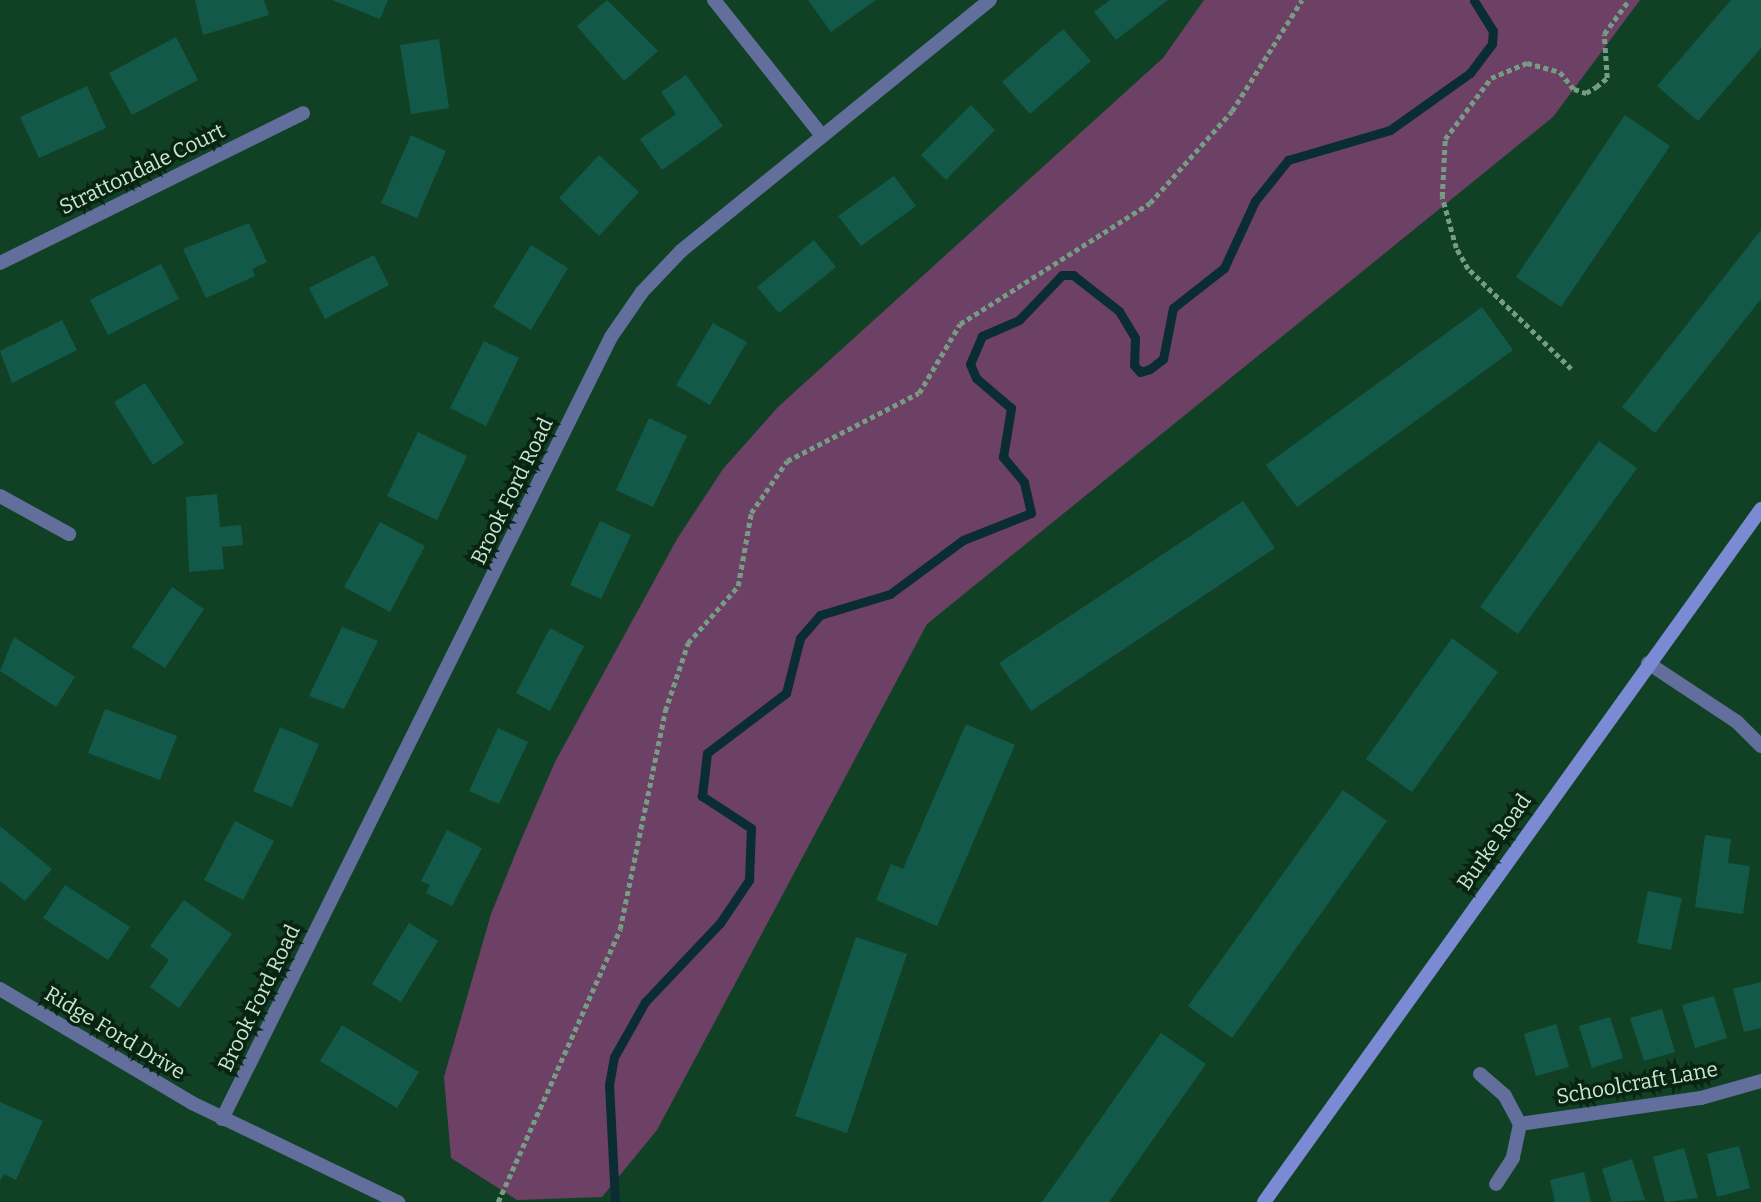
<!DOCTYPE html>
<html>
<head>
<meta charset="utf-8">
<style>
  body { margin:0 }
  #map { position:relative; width:1761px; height:1202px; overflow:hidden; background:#114124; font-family:Bitter,serif }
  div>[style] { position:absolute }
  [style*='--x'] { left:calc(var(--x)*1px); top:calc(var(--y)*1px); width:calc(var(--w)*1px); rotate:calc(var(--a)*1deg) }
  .green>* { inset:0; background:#6d4065 }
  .stream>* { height:9px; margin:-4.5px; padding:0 4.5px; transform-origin:4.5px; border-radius:4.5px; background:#0a2c33 }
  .building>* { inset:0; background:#135949 }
  .path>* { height:4.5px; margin-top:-2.25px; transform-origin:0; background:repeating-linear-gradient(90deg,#769d83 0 5px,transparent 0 8.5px) }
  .lane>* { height:14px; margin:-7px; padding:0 7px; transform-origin:7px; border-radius:7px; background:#626e9b }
  .street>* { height:14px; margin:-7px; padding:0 7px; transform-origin:7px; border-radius:7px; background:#626e9b }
  .secondary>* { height:14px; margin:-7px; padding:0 7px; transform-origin:7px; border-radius:7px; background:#7b8bd3 }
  span { translate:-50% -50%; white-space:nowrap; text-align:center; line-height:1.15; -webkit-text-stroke:7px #0a2413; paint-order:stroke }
  .street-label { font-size:21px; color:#c9e8d1 }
</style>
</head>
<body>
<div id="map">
  <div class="green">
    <i style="clip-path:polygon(1204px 0,1640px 0,1553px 117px,927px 624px,657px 1130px,602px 1197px,517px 1200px,451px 1158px,444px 1077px,491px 914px,521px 840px,555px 762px,677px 539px,723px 469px,778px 407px,1163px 58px)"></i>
  </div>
  <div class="stream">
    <i style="--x:615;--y:1202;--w:117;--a:-92.9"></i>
    <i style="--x:609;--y:1085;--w:28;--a:-80"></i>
    <i style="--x:614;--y:1057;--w:63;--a:-60.6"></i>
    <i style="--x:645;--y:1002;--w:109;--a:-46.5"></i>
    <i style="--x:720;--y:923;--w:52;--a:-56"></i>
    <i style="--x:749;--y:880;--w:52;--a:-87.8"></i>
    <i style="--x:751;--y:828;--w:59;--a:-146.9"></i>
    <i style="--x:702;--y:796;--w:43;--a:-83.4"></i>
    <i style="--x:707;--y:753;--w:99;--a:-37.2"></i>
    <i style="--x:786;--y:693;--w:57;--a:-75.7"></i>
    <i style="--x:800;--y:638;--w:30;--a:-49"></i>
    <i style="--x:820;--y:615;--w:73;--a:-16.7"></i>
    <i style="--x:890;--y:594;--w:91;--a:-36.5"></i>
    <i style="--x:963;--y:540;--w:73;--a:-21.7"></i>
    <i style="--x:1031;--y:513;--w:32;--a:-103"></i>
    <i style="--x:1024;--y:482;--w:33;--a:-130"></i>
    <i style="--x:1003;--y:457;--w:50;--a:-80.7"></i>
    <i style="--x:1011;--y:408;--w:46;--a:-139.4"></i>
    <i style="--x:976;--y:378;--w:15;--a:-113"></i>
    <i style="--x:970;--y:364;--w:30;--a:-67"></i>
    <i style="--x:982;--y:336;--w:40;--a:-23.4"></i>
    <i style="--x:1019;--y:320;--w:62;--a:-46.3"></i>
    <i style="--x:1062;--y:275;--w:11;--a:0"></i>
    <i style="--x:1073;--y:275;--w:58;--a:38"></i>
    <i style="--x:1119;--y:311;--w:31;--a:59"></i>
    <i style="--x:1135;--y:338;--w:27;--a:92"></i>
    <i style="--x:1134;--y:365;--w:9;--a:49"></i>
    <i style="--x:1140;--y:372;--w:10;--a:-17"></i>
    <i style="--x:1150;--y:369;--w:16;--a:-38"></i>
    <i style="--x:1163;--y:359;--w:52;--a:-78.9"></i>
    <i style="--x:1173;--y:308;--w:65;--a:-38.1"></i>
    <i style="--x:1224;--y:268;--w:74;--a:-65.2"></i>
    <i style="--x:1255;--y:201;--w:53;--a:-51.2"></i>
    <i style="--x:1288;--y:160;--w:106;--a:-16.4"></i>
    <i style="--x:1390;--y:130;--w:98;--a:-35.5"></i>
    <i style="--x:1470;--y:73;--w:36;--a:-53"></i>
    <i style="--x:1492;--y:44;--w:13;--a:-86"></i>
    <i style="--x:1493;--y:31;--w:36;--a:-122"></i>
  </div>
  <div class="building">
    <i style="clip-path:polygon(195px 0,264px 0,269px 15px,203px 35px)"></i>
    <i style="clip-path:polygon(332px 0,388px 0,380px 19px)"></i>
    <i style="clip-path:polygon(607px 0,658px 51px,624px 81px,577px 26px)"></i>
    <i style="clip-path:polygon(808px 0,876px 0,831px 32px)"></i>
    <i style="clip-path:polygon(1110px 0,1168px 0,1116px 40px,1094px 12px)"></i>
    <i style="clip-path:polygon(1731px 0,1761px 0,1761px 48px,1698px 121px,1657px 86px)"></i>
    <i style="clip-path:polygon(1063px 29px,1091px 61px,1030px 114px,1002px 82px)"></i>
    <i style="clip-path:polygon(176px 37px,198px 80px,132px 115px,109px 73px)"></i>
    <i style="clip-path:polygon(439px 39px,449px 108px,411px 114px,400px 45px)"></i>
    <i style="clip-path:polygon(686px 75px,723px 126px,662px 170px,640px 139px,676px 114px,661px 92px)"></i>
    <i style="clip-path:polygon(87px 86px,106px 128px,39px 158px,20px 117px)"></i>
    <i style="clip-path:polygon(971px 105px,995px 130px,946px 180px,921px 155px)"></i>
    <i style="clip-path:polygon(1625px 115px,1670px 146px,1561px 307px,1516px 277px)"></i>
    <i style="clip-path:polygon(411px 135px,446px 151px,417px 218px,381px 203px)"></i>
    <i style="clip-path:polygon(599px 155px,639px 192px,599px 236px,559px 198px)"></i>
    <i style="clip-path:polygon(894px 176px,916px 206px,861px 246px,838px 216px)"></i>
    <i style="clip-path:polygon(249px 223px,267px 262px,252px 269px,255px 276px,206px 298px,183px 249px)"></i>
    <i style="clip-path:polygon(1761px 230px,1761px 299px,1655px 433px,1622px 407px)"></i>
    <i style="clip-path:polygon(814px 240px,836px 267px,779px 313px,757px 287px)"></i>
    <i style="clip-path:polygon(531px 245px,568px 268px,531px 330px,493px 307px)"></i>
    <i style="clip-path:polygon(374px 255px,389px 285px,325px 319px,309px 288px)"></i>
    <i style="clip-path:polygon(161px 264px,179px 299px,108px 335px,90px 300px)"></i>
    <i style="clip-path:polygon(1482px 307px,1513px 350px,1297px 507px,1266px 465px)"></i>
    <i style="clip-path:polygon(62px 320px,77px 350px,12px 383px,0 351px)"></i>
    <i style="clip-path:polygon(713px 323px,747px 342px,710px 405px,676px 385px)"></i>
    <i style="clip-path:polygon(484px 341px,519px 358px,486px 426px,450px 408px)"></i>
    <i style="clip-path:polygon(145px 383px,184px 443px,153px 465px,114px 402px)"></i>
    <i style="clip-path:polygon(649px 418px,687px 436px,653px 507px,616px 490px)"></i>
    <i style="clip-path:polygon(418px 432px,467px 456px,437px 520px,387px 496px)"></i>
    <i style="clip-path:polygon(1599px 441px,1637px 468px,1518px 634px,1480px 607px)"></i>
    <i style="clip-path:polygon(217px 494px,220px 527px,241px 525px,243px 545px,222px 547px,224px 569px,189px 572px,186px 497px)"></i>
    <i style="clip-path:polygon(1243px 501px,1275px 548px,1031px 711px,999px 663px)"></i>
    <i style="clip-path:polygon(600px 521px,631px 535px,601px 599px,570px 585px)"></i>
    <i style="clip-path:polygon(380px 522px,425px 546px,390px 612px,344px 587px)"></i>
    <i style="clip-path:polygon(172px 587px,204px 609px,165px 668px,132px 647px)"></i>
    <i style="clip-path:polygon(342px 627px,378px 641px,344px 709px,309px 696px)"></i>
    <i style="clip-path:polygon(550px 628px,584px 646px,550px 711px,516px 693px)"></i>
    <i style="clip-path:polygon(14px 637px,75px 677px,56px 707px,0 671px)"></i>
    <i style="clip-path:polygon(1452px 638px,1498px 672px,1412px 792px,1366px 759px)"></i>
    <i style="clip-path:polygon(105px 709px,177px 736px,160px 780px,88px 753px)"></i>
    <i style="clip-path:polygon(966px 724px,1015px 745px,937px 926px,876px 900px,891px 864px,903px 869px)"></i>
    <i style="clip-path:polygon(280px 727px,319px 744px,292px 807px,253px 791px)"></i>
    <i style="clip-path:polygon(498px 728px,528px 742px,499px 804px,469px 791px)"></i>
    <i style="clip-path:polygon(1343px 790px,1387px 821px,1232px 1038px,1188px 1006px)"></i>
    <i style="clip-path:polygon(235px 821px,274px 841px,243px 900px,204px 880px)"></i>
    <i style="clip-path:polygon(0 826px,52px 869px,25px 901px,0 881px)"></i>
    <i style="clip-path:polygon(447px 830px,482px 848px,452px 906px,426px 893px,430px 885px,421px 881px)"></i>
    <i style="clip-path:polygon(1705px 835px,1731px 839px,1728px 863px,1750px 866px,1743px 914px,1695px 907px)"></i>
    <i style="clip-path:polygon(65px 885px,130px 927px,108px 960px,43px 918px)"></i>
    <i style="clip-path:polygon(1648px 891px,1682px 898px,1671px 950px,1637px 943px)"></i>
    <i style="clip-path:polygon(184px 900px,232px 934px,179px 1008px,150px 987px,169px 960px,150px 946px)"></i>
    <i style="clip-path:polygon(409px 923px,438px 941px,401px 1002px,372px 984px)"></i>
    <i style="clip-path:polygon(856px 937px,907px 954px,847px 1133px,795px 1116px)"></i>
    <i style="clip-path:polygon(1761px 982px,1761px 1028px,1744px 1032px,1733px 989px)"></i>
    <i style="clip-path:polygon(1714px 996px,1727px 1038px,1695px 1048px,1682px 1005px)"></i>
    <i style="clip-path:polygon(1662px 1009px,1675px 1052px,1644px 1061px,1630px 1018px)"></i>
    <i style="clip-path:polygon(1610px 1017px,1623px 1058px,1592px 1068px,1579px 1026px)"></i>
    <i style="clip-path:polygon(1556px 1024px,1569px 1067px,1536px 1076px,1524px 1034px)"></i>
    <i style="clip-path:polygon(342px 1025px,419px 1072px,397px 1108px,320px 1061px)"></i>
    <i style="clip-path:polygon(1161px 1033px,1206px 1064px,1109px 1202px,1042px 1202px)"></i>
    <i style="clip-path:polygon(0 1102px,43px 1121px,16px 1180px,4px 1174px,0 1181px)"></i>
    <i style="clip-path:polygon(1739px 1146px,1750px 1188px,1717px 1197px,1707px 1154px)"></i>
    <i style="clip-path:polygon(1684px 1148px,1698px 1198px,1665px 1202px,1653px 1157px)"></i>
    <i style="clip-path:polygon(1632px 1159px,1645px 1200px,1612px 1202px,1602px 1169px)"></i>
    <i style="clip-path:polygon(1584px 1172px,1591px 1202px,1555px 1202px,1550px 1180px)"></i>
  </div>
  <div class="path">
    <i style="--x:1571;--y:369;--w:144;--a:-135.8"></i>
    <i style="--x:1468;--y:269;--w:24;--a:-120"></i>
    <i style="--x:1456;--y:248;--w:53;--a:-105.4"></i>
    <i style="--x:1442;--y:197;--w:58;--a:-87"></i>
    <i style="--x:1445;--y:139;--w:76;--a:-53"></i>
    <i style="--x:1491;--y:78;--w:39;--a:-23"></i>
    <i style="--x:1527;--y:63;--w:34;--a:15"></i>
    <i style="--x:1560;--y:72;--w:22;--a:51"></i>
    <i style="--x:1574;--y:89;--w:13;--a:18"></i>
    <i style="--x:1586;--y:93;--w:12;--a:-31"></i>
    <i style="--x:1596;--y:87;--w:14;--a:-39"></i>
    <i style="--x:1607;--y:78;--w:44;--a:-93.9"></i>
    <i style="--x:1604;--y:34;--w:42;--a:-53.7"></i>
    <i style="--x:498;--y:1202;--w:299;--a:-65.9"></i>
    <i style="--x:620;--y:929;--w:223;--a:-78.3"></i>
    <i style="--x:665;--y:711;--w:72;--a:-71.3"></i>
    <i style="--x:688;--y:643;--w:76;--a:-48.7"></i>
    <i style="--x:738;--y:586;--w:74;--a:-79.9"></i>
    <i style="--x:751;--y:513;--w:63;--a:-55.3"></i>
    <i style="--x:787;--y:461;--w:148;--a:-27.3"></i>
    <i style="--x:919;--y:393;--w:80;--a:-59.3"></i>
    <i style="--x:960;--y:324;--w:225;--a:-32.5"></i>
    <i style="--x:1150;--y:203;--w:123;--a:-48.3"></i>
    <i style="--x:1232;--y:111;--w:131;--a:-57.8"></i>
  </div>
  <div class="lane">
    <i style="--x:1480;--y:1074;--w:33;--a:41"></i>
    <i style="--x:1505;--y:1096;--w:32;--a:62"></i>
    <i style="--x:1520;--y:1124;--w:35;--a:102"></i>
    <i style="--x:1513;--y:1158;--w:31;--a:123"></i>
  </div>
  <div class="street">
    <i style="--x:714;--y:0;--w:174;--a:51.5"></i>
    <i style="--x:0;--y:263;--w:338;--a:-26.3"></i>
    <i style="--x:0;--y:496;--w:79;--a:28.8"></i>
    <i style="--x:1648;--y:663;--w:107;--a:33.5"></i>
    <i style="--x:1737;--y:722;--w:34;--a:45"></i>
    <i style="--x:0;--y:989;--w:223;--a:30.7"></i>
    <i style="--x:192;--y:1103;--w:229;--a:25.7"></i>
    <i style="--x:222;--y:1119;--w:873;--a:-63.55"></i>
    <i style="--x:611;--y:337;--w:55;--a:-55.4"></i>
    <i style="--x:642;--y:292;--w:57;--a:-46.4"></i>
    <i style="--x:681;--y:251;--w:398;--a:-39.1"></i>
    <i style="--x:1520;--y:1124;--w:183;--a:-8.2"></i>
    <i style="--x:1701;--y:1098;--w:62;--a:-15.8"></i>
  </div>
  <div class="secondary">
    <i style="--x:1264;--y:1202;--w:853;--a:-54.35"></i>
  </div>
  <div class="street-label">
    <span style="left:142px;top:169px;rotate:-26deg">Strattondale Court</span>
    <span style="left:512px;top:491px;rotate:-64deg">Brook Ford Road</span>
    <span style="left:1494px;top:842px;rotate:-55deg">Burke Road</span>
    <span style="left:259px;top:998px;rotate:-64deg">Brook Ford Road</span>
    <span style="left:115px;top:1033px;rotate:31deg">Ridge Ford Drive</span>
    <span style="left:1637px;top:1083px;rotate:-10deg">Schoolcraft Lane</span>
  </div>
</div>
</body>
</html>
